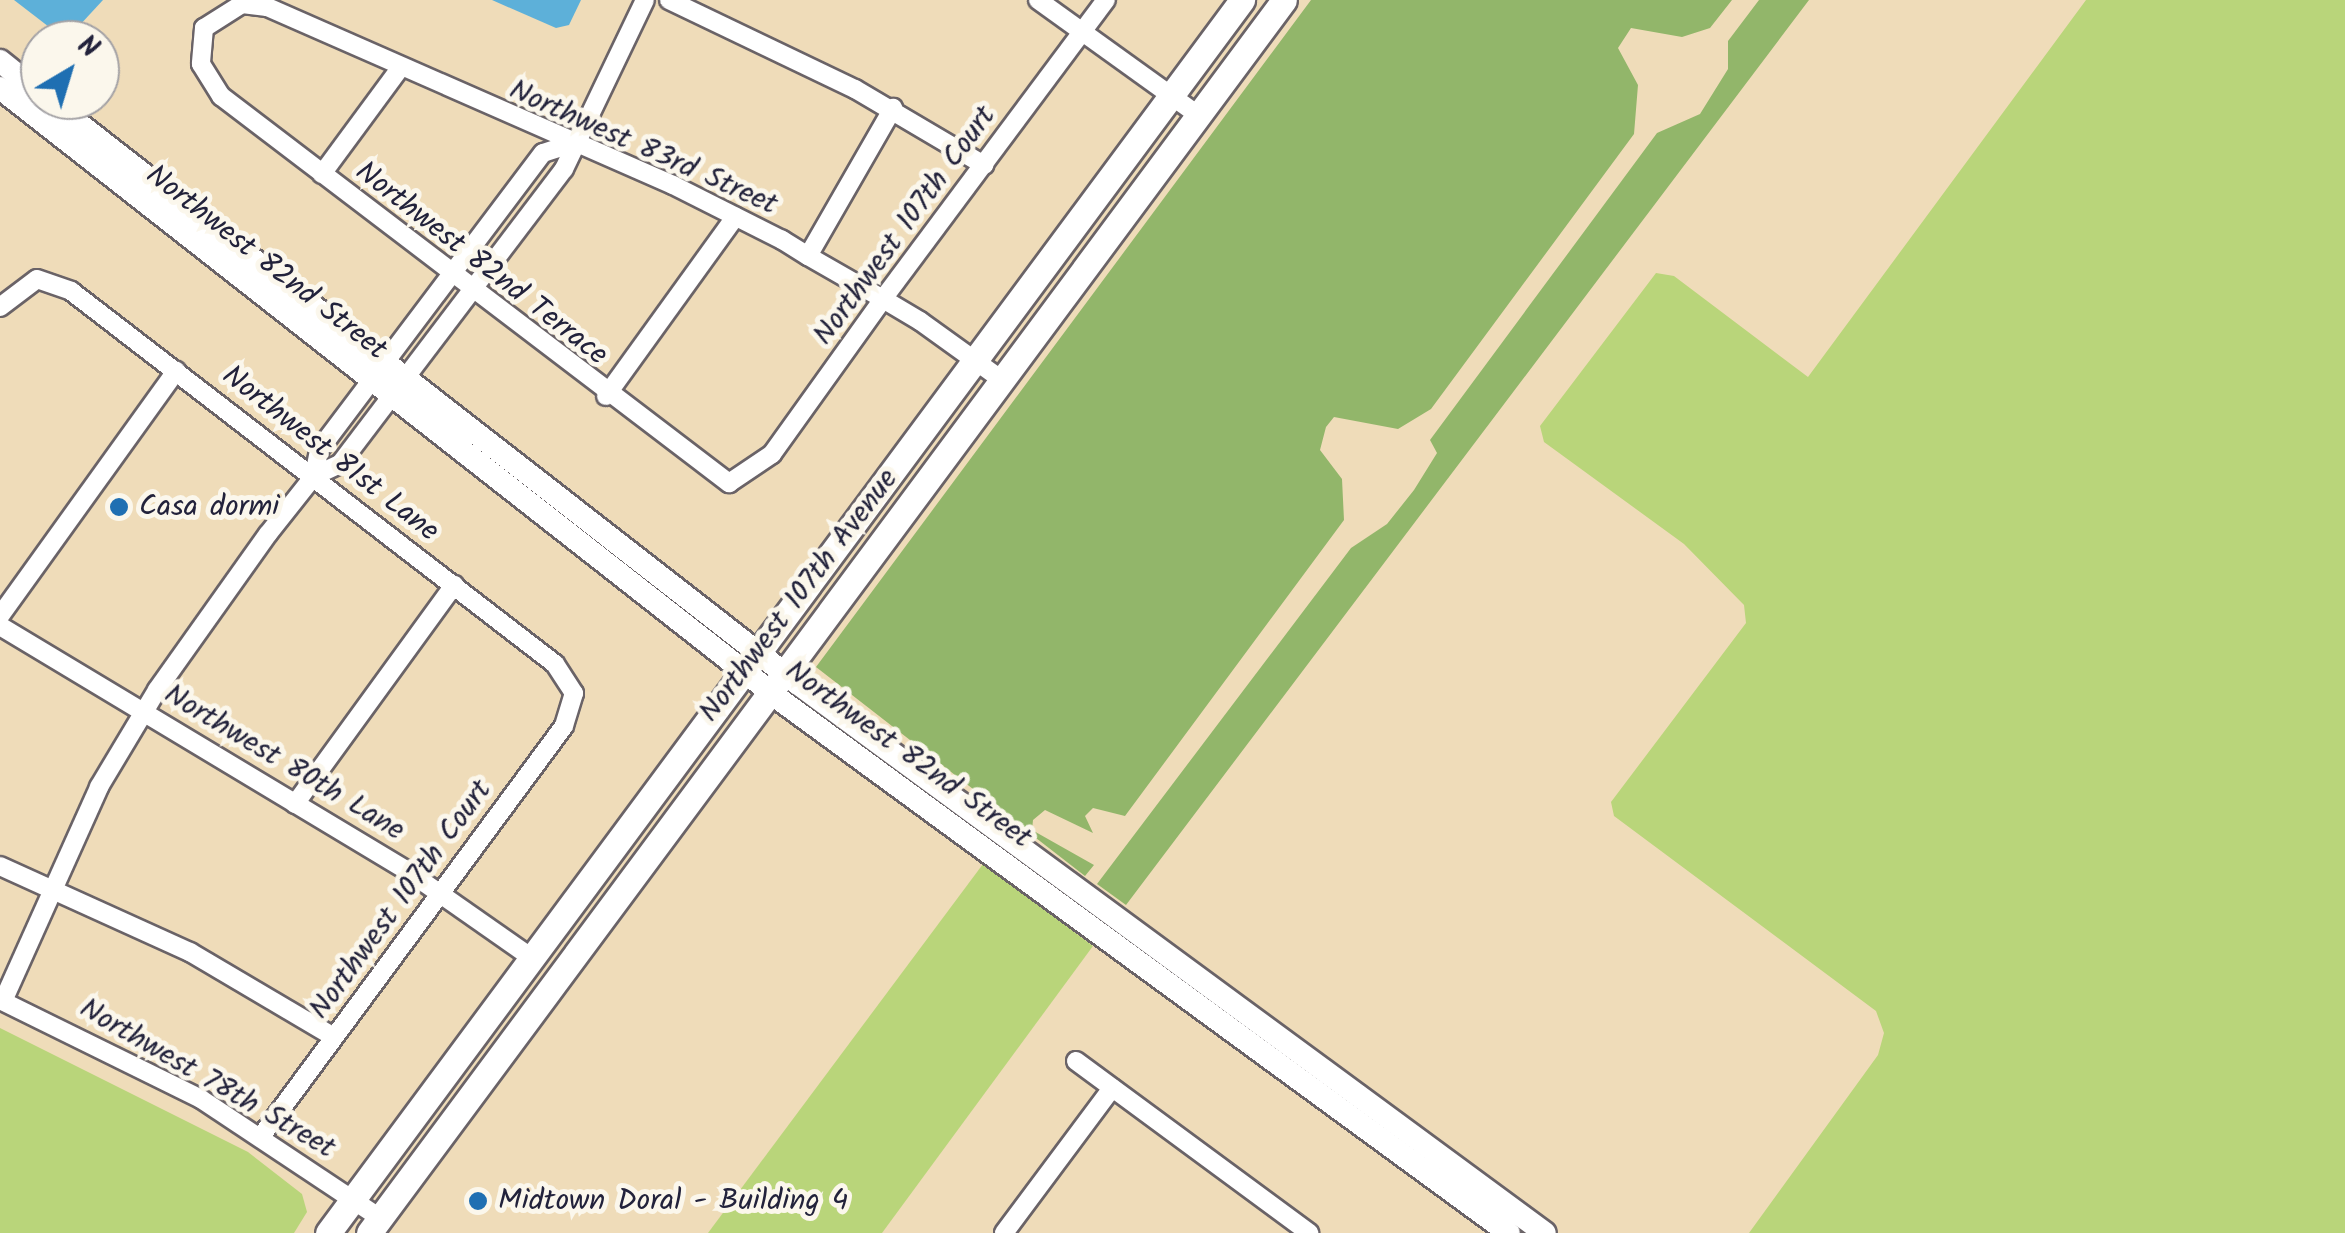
<!DOCTYPE html>
<html>
<head>
<meta charset="utf-8">
<style>
  body { margin:0 }
  #map { position:relative; width:2345px; height:1233px; overflow:hidden; background:#efdcb9; font-family:Kalam,sans-serif }
  div>[style] { position:absolute }
  [style*='--x'] { left:calc(var(--x)*1px); top:calc(var(--y)*1px); width:calc(var(--w)*1px); rotate:calc(var(--a)*1deg) }
  .green>* { inset:0; background:#b9d57a }
  .forest>* { inset:0; background:#92b66a }
  .water>* { inset:0; background:#5db0d9 }
  .roads { filter:drop-shadow(2px 0 #6a6367) drop-shadow(-2px 0 #6a6367) drop-shadow(0 2px #6a6367) drop-shadow(0 -2px #6a6367) }
  .minor>* { height:18px; margin:-9px; padding:0 9px; transform-origin:9px; border-radius:9px; background:#fff }
  .tertiary>* { height:22px; margin:-11px; padding:0 11px; transform-origin:11px; border-radius:11px; background:#fff }
  .secondary>* { height:25px; margin:-12.5px; padding:0 12.5px; transform-origin:12.5px; border-radius:12.5px; background:#fff }
  .dots>* { width:28px; height:28px; translate:-50% -50%; box-sizing:border-box; border:5px solid #fbf7ec; border-radius:50% }
  span { translate:-50% -50%; white-space:nowrap; text-align:center; line-height:1.15; -webkit-text-stroke:10px #fbf7ec; paint-order:stroke }
  .street-label { font-size:30px; color:#22223b }
  .poi-label { font-size:30px; color:#22223b }
  .left { translate:0 -50%; text-align:left }
  .north { position:absolute; left:20px; top:20px; width:100px; height:100px; box-sizing:border-box; background:#fbf7ec; border:2px solid #a4a2a5; border-radius:50%; rotate:38deg; font-size:28px; font-weight:700; line-height:40px; text-align:center; color:#22223b }
  .north::after { content:''; display:block; margin:auto; width:35px; height:45px; background:#1f6fb2; clip-path:polygon(50% 0,100% 100%,50% 72%,0 100%) }
</style>
</head>
<body>
<div id="map">
  <div class="green">
    <i style="clip-path:polygon(2086px 0,2345px 0,2345px 1233px,1749px 1233px,1878px 1055px,1884px 1033px,1876px 1011px,1614px 816px,1611px 802px,1746px 623px,1744px 605px,1684px 544px,1544px 442px,1540px 426px,1656px 273px,1674px 276px,1808px 377px)"></i>
    <i style="clip-path:polygon(983px 864px,1093px 946px,882px 1233px,708px 1233px)"></i>
    <i style="clip-path:polygon(0 1028px,248px 1152px,302px 1194px,307px 1212px,294px 1233px,0 1233px)"></i>
  </div>
  <div class="forest">
    <i style="clip-path:polygon(1311px 0,1732px 0,1710px 28px,1682px 37px,1631px 28px,1618px 48px,1638px 85px,1634px 134px,1431px 409px,1398px 429px,1334px 417px,1326px 427px,1320px 450px,1342px 479px,1344px 520px,1125px 816px,1093px 808px,1085px 816px,1093px 833px,1045px 810px,1033px 820px,1032px 830px,1094px 865px,1085px 876px,816px 667px)"></i>
    <i style="clip-path:polygon(1759px 0,1809px 0,1126px 905px,1097px 884px,1351px 548px,1387px 524px,1414px 490px,1437px 453px,1430px 440px,1657px 133px,1700px 114px,1728px 69px,1728px 41px)"></i>
  </div>
  <div class="water">
    <i style="clip-path:polygon(14px 0,103px 0,66px 40px)"></i>
    <i style="clip-path:polygon(492px 0,581px 0,569px 25px,556px 28px)"></i>
  </div>
  <div class="roads">
    <div class="minor">
      <i style="--x:669;--y:0;--w:206;--a:25.6"></i>
      <i style="--x:855;--y:89;--w:150;--a:30.5"></i>
      <i style="--x:1038;--y:0;--w:197;--a:35.7"></i>
      <i style="--x:322;--y:174;--w:128;--a:-53.6"></i>
      <i style="--x:808;--y:256;--w:171;--a:-60.1"></i>
      <i style="--x:0;--y:307;--w:46;--a:-37.1"></i>
      <i style="--x:37;--y:279;--w:36;--a:19"></i>
      <i style="--x:71;--y:291;--w:611;--a:37.62"></i>
      <i style="--x:555;--y:664;--w:35;--a:57"></i>
      <i style="--x:574;--y:693;--w:34;--a:107"></i>
      <i style="--x:564;--y:726;--w:508;--a:126.44"></i>
      <i style="--x:1002;--y:380;--w:101;--a:-144.3"></i>
      <i style="--x:920;--y:321;--w:43;--a:-149.3"></i>
      <i style="--x:883;--y:299;--w:86;--a:-150.2"></i>
      <i style="--x:808;--y:256;--w:31;--a:-148"></i>
      <i style="--x:782;--y:240;--w:122;--a:-153.2"></i>
      <i style="--x:673;--y:185;--w:443;--a:-156.3"></i>
      <i style="--x:267;--y:7;--w:25;--a:-173"></i>
      <i style="--x:242;--y:4;--w:45;--a:147.7"></i>
      <i style="--x:204;--y:28;--w:36;--a:95"></i>
      <i style="--x:201;--y:64;--w:38;--a:58"></i>
      <i style="--x:221;--y:96;--w:639;--a:37.3"></i>
      <i style="--x:729;--y:483;--w:52;--a:-34"></i>
      <i style="--x:772;--y:454;--w:191;--a:-54.4"></i>
      <i style="--x:883;--y:299;--w:373;--a:-53.3"></i>
      <i style="--x:606;--y:396;--w:221;--a:-54.2"></i>
      <i style="--x:314;--y:476;--w:26;--a:-79"></i>
      <i style="--x:319;--y:450;--w:372;--a:-53"></i>
      <i style="--x:543;--y:153;--w:32;--a:-18"></i>
      <i style="--x:0;--y:616;--w:302;--a:-54.3"></i>
      <i style="--x:0;--y:626;--w:477;--a:31"></i>
      <i style="--x:409;--y:872;--w:150;--a:35"></i>
      <i style="--x:295;--y:804;--w:271;--a:-54"></i>
      <i style="--x:0;--y:866;--w:209;--a:24.4"></i>
      <i style="--x:190;--y:952;--w:167;--a:30.6"></i>
      <i style="--x:0;--y:1000;--w:224;--a:26.2"></i>
      <i style="--x:201;--y:1099;--w:215;--a:33.6"></i>
      <i style="--x:3;--y:1001;--w:235;--a:-65.8"></i>
      <i style="--x:99;--y:787;--w:113;--a:-59.1"></i>
      <i style="--x:157;--y:690;--w:191;--a:-54.6"></i>
      <i style="--x:268;--y:534;--w:74;--a:-51.6"></i>
      <i style="--x:314;--y:476;--w:29;--a:-25"></i>
      <i style="--x:340;--y:464;--w:370;--a:-52.8"></i>
      <i style="--x:564;--y:169;--w:187;--a:-64.4"></i>
      <i style="--x:1076;--y:1061;--w:290;--a:36.4"></i>
      <i style="--x:1004;--y:1233;--w:181;--a:-53.3"></i>
    </div>
    <div class="tertiary">
      <i style="--x:0;--y:61;--w:51;--a:38.7"></i>
      <i style="--x:0;--y:88;--w:995;--a:38.1"></i>
      <i style="--x:783;--y:702;--w:899;--a:36.18"></i>
      <i style="--x:48;--y:100;--w:949;--a:37.9"></i>
      <i style="--x:797;--y:683;--w:928;--a:36.33"></i>
    </div>
    <div class="secondary">
      <i style="--x:328;--y:1233;--w:1535;--a:-53.45"></i>
      <i style="--x:369;--y:1233;--w:1535;--a:-53.42"></i>
    </div>
  </div>
  <div class="dots">
    <i style="left:119px;top:507px;background:#1f6fb2"></i>
    <i style="left:478px;top:1201px;background:#1f6fb2"></i>
  </div>
  <div class="street-label">
    <span style="left:643px;top:148px;rotate:24deg">Northwest 83rd Street</span>
    <span style="left:905px;top:226px;rotate:-54deg">Northwest 107th Court</span>
    <span style="left:266px;top:263px;rotate:38deg">Northwest 82nd Street</span>
    <span style="left:481px;top:264px;rotate:38deg">Northwest 82nd Terrace</span>
    <span style="left:330px;top:454px;rotate:38deg">Northwest 81st Lane</span>
    <span style="left:799px;top:596px;rotate:-53deg">Northwest 107th Avenue</span>
    <span style="left:908px;top:755px;rotate:36deg">Northwest 82nd Street</span>
    <span style="left:284px;top:763px;rotate:31deg">Northwest 80th Lane</span>
    <span style="left:401px;top:900px;rotate:-54deg">Northwest 107th Court</span>
    <span style="left:207px;top:1079px;rotate:30deg">Northwest 78th Street</span>
  </div>
  <div class="poi-label">
    <span class="left" style="left:139px;top:507px">Casa dormi</span>
    <span class="left" style="left:498px;top:1201px">Midtown Doral - Building 4</span>
  </div>
  <div class="north">N</div>
</div>
</body>
</html>
